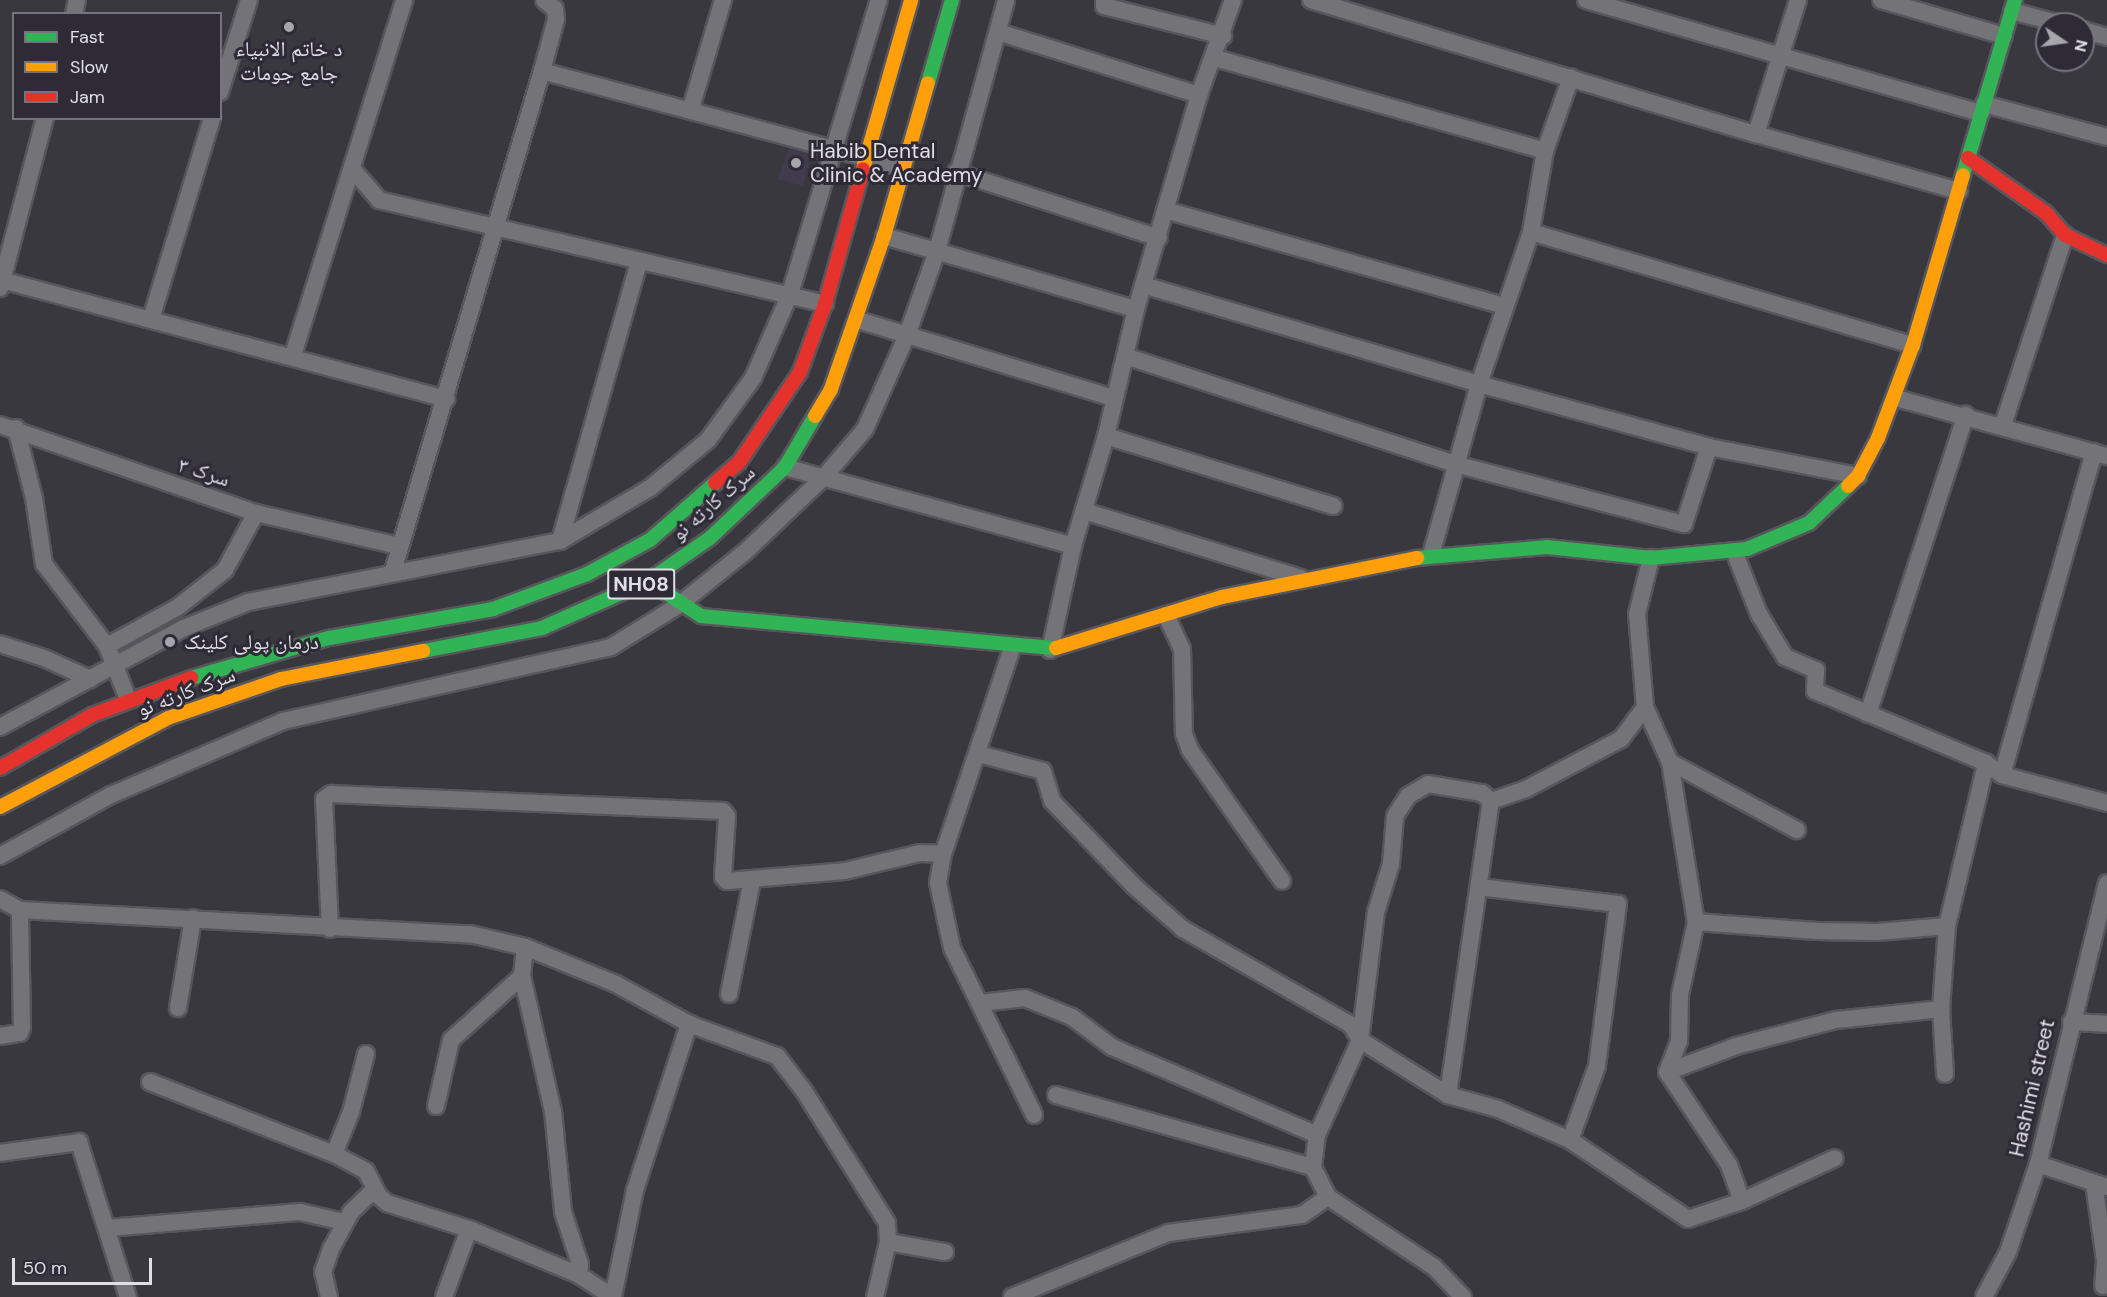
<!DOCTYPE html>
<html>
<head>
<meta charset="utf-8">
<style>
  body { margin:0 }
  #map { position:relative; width:2107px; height:1297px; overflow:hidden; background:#39383e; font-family:"DM Sans","Noto Naskh Arabic",sans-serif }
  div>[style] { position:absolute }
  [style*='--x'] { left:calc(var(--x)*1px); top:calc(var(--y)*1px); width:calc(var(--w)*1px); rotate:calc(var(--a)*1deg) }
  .built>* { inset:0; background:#403c4d }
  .roads { filter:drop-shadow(2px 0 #57565c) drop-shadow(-2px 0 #57565c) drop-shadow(0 2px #57565c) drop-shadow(0 -2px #57565c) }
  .street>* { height:16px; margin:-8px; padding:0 8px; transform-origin:8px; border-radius:8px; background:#747478 }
  .fast>* { height:14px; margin:-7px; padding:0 7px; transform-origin:7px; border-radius:7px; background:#30b455 }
  .slow>* { height:14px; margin:-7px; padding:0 7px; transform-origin:7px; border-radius:7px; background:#ff9f0a }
  .jam>* { height:14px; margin:-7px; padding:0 7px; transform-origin:7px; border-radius:7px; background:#e5322d }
  .dots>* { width:16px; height:16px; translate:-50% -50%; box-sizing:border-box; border:3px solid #2e2b37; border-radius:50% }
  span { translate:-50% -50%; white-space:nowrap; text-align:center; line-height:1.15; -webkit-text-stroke:6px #2e2b37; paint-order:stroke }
  .shield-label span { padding:2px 4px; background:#2e2b37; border:2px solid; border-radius:4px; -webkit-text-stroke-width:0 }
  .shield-label { font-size:20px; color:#e0dfe6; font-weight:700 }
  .poi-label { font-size:21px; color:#e0dfe6 }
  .left { translate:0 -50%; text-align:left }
  .street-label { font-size:21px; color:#e0dfe6 }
  .legend { position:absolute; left:12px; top:12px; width:210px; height:108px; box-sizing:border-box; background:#2e2b37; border:2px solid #75737d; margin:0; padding:8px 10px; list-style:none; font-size:18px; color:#e0dfe6 }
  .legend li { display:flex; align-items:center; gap:12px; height:30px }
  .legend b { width:30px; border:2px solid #75737d }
  .north { position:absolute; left:2035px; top:12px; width:60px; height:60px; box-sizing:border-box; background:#2e2b37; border:2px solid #75737d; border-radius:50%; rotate:103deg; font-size:16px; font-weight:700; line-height:24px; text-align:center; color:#e0dfe6 }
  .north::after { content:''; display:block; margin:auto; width:21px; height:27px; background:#a6a5ab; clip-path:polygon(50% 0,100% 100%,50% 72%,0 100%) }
  .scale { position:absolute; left:12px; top:1258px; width:140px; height:27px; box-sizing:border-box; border:3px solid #e0dfe6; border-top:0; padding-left:8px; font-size:18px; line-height:21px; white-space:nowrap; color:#e0dfe6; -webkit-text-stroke:4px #2e2b37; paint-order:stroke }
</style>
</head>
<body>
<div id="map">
  <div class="built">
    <i style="clip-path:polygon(791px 142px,813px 147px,803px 186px,778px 179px)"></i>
  </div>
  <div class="roads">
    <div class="street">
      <i style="--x:1104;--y:0;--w:6;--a:90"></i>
      <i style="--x:1104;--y:6;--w:123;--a:14.1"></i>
      <i style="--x:1311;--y:0;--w:465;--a:16.8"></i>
      <i style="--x:1756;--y:134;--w:211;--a:15.7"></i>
      <i style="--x:1586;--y:0;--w:411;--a:16"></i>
      <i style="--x:1881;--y:0;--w:128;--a:16.3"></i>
      <i style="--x:2012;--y:11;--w:51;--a:14.9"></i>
      <i style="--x:74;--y:14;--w:14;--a:-78"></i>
      <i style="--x:2083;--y:30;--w:25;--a:16"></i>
      <i style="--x:998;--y:32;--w:211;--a:17.4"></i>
      <i style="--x:1215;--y:58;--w:343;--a:15.7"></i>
      <i style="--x:542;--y:71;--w:374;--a:15"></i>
      <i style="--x:220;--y:92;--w:96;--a:-72.5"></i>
      <i style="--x:1984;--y:104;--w:127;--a:15"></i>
      <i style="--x:691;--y:108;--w:113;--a:-73.5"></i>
      <i style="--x:1756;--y:134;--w:140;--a:-72.6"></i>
      <i style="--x:354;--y:171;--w:38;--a:49"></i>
      <i style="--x:379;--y:200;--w:458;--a:13.1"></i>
      <i style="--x:956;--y:172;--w:213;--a:18"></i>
      <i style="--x:1165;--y:210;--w:352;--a:15.8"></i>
      <i style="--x:1531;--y:232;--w:398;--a:16.5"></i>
      <i style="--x:884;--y:236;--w:262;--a:16.2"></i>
      <i style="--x:2;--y:280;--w:460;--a:15"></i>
      <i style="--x:1143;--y:285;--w:350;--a:16.4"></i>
      <i style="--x:1479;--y:384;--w:238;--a:15.3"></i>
      <i style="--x:1709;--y:447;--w:152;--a:11"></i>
      <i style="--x:0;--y:288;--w:176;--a:-75.2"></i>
      <i style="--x:151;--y:319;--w:210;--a:-73.1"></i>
      <i style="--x:858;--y:320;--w:267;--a:17"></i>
      <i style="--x:293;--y:355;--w:372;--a:-72.6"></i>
      <i style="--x:1125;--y:356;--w:347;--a:18.1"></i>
      <i style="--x:1455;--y:464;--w:237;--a:14.7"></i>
      <i style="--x:1684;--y:524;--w:81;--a:-72"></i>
      <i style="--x:1896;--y:398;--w:219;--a:15.4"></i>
      <i style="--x:0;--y:425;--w:271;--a:19"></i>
      <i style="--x:256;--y:513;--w:147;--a:13"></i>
      <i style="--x:2003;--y:425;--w:200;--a:-71.9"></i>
      <i style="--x:16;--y:428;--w:72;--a:75.6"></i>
      <i style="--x:34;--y:498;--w:67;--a:81.4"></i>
      <i style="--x:44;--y:564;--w:103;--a:52.5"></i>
      <i style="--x:107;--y:646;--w:57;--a:68.4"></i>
      <i style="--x:1106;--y:436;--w:238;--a:17.1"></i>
      <i style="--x:785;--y:467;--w:299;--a:15.3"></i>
      <i style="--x:1084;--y:511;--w:227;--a:17.2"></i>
      <i style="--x:560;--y:541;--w:291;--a:-74.2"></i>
      <i style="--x:1734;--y:551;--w:68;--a:68.4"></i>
      <i style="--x:1759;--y:614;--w:50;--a:58.8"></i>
      <i style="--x:1785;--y:657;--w:34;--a:23"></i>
      <i style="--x:1816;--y:670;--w:21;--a:93"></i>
      <i style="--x:1815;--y:691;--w:186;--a:22.8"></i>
      <i style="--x:1986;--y:763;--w:20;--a:37"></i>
      <i style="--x:2002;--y:775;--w:109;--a:14.9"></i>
      <i style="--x:1431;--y:555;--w:178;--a:-74.3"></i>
      <i style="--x:1479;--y:384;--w:161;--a:-71.1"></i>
      <i style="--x:1531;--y:232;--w:82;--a:-80.2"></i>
      <i style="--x:1545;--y:151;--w:78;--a:-70.6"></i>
      <i style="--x:393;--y:571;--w:522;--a:-73.41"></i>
      <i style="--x:542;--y:71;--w:54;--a:-74.9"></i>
      <i style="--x:556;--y:19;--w:10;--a:-96"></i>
      <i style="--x:555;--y:9;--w:14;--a:-141"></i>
      <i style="--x:1166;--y:615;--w:38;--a:65"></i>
      <i style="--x:1182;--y:649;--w:85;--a:88.7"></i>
      <i style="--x:1184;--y:734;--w:17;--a:69"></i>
      <i style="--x:1190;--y:750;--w:160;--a:54.9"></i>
      <i style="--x:0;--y:644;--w:46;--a:17.7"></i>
      <i style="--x:44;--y:658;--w:51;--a:24.5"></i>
      <i style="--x:107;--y:646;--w:81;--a:-28.8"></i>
      <i style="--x:178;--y:607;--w:60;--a:-38.2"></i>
      <i style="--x:225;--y:570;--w:65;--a:-61.5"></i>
      <i style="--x:1012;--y:648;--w:217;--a:108.5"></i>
      <i style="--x:943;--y:854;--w:29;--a:100"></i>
      <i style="--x:938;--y:883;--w:66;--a:77.8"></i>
      <i style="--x:952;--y:948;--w:186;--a:63.8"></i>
      <i style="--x:1050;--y:650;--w:107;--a:-77.5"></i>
      <i style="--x:1073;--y:546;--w:115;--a:-73.3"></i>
      <i style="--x:1106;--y:436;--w:130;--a:-76.7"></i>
      <i style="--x:1136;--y:309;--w:223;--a:-73.6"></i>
      <i style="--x:1199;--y:95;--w:101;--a:-70.3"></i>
      <i style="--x:1645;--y:707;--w:60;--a:65.6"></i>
      <i style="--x:1670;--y:762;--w:162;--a:80.8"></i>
      <i style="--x:1696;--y:922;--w:75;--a:102.4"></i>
      <i style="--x:1680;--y:995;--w:46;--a:91.2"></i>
      <i style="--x:1679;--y:1041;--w:33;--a:111"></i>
      <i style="--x:1868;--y:714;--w:315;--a:-71.9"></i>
      <i style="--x:0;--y:727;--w:209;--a:-28.3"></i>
      <i style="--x:184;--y:628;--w:69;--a:-22.1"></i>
      <i style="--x:248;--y:602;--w:318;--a:-11.1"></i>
      <i style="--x:560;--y:541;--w:104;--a:-30.5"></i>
      <i style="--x:650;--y:488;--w:75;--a:-39.6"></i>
      <i style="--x:708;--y:440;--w:77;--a:-54"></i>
      <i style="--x:753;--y:378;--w:92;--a:-66.2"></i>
      <i style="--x:790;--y:294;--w:307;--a:-73.2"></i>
      <i style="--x:979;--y:754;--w:66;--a:14.9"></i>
      <i style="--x:1043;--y:771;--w:31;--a:73"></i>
      <i style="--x:1052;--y:801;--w:118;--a:46"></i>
      <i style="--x:1134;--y:886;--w:65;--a:41.3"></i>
      <i style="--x:1183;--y:929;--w:193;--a:29.7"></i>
      <i style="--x:1351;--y:1025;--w:17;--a:59"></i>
      <i style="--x:1360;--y:1040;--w:104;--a:32"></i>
      <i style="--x:1448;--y:1095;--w:52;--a:15.6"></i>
      <i style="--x:1498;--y:1109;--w:78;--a:23.3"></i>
      <i style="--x:1570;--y:1140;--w:142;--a:33.8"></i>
      <i style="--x:1688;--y:1219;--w:57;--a:-18.4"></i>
      <i style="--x:1742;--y:1201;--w:102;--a:-24.8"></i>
      <i style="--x:1670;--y:762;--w:144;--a:28.2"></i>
      <i style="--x:2002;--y:775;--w:336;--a:-74.1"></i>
      <i style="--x:0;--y:856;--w:127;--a:-28.8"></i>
      <i style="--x:111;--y:795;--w:187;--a:-23.3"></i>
      <i style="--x:283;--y:721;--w:336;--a:-12.7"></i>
      <i style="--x:611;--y:647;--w:80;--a:-31.7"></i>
      <i style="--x:679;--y:605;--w:85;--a:-38.8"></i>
      <i style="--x:745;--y:552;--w:109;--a:-43.5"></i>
      <i style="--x:824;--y:477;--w:63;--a:-49.5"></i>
      <i style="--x:865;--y:429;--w:103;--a:-65.9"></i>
      <i style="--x:907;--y:335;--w:89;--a:-70.3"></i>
      <i style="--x:937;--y:251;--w:260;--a:-74.6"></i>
      <i style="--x:1479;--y:887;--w:140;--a:7"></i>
      <i style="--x:1618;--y:904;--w:163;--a:97.4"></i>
      <i style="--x:1597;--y:1066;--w:79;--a:110"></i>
      <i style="--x:0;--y:899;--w:23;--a:29"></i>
      <i style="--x:20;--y:910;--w:451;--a:3.1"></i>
      <i style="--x:470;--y:934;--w:57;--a:13.3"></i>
      <i style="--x:525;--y:947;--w:98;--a:22.1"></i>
      <i style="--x:616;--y:984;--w:83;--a:28.7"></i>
      <i style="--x:689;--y:1024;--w:94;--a:20"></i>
      <i style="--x:777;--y:1056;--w:44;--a:52.4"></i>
      <i style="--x:804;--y:1091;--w:156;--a:57.8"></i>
      <i style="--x:887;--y:1223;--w:19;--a:87"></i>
      <i style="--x:888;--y:1242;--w:57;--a:103.3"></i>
      <i style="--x:1696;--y:922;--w:121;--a:4.3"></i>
      <i style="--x:1817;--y:931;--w:60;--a:1"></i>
      <i style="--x:1877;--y:932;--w:70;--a:-4.9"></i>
      <i style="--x:330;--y:929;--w:130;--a:-92.6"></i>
      <i style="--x:324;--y:799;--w:9;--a:-36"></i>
      <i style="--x:331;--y:794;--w:392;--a:2.5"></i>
      <i style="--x:723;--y:811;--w:6;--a:51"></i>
      <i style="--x:727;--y:816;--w:61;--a:93.8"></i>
      <i style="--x:723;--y:877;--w:6;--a:45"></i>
      <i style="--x:727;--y:881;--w:118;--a:-4.8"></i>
      <i style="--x:845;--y:871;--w:77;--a:-13.5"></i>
      <i style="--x:920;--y:853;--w:23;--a:2"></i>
      <i style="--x:525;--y:947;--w:29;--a:96"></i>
      <i style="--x:522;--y:976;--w:139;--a:77.1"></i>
      <i style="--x:553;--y:1111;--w:101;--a:84.3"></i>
      <i style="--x:563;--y:1212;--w:55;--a:71.9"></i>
      <i style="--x:580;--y:1264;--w:11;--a:95"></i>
      <i style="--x:579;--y:1275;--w:38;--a:33"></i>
      <i style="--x:729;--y:994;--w:115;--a:-78.5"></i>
      <i style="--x:980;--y:1003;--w:45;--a:-6.3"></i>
      <i style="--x:1025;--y:998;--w:51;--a:22"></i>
      <i style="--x:1072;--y:1017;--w:50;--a:36.9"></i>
      <i style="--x:1112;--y:1047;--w:223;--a:23.2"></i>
      <i style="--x:178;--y:1008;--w:91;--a:-80.5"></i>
      <i style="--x:2071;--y:1022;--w:36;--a:3"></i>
      <i style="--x:0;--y:1036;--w:20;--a:-9"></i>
      <i style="--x:20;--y:1033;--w:5;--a:-68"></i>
      <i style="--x:22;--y:1028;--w:118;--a:-91"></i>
      <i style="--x:1667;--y:1072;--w:74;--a:-20.6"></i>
      <i style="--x:1736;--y:1046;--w:103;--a:-14.6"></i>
      <i style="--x:1836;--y:1020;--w:106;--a:-6"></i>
      <i style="--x:1667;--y:1072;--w:112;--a:56.3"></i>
      <i style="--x:1729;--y:1165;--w:38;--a:70"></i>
      <i style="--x:1945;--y:1074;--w:65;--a:-93.5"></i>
      <i style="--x:1941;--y:1009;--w:83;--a:-85.9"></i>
      <i style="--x:1947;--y:926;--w:168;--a:-76.5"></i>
      <i style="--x:150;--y:1082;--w:198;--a:21.4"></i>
      <i style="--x:334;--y:1154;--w:36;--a:28"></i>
      <i style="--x:366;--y:1171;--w:28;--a:63"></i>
      <i style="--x:379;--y:1196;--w:11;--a:41"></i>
      <i style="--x:387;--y:1203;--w:86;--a:17.6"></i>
      <i style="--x:469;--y:1229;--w:119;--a:22.7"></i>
      <i style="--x:1056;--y:1095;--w:267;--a:15.7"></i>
      <i style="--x:1448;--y:1095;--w:297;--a:-81.7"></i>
      <i style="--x:436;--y:1106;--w:68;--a:-77.2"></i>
      <i style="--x:451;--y:1040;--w:96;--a:-42"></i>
      <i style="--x:0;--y:1153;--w:80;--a:-7.9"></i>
      <i style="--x:79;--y:1142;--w:163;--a:72.5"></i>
      <i style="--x:334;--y:1154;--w:45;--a:-68"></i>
      <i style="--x:351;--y:1112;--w:60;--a:-75.5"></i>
      <i style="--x:2038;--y:1164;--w:73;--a:18.4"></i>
      <i style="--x:2094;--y:1183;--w:78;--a:81.9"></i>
      <i style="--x:2105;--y:1260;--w:26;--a:94"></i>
      <i style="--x:108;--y:1228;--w:193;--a:-4.8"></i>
      <i style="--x:300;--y:1212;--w:45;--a:12.8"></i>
      <i style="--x:888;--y:1242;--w:58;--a:10"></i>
      <i style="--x:329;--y:1297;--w:26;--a:-103"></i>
      <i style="--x:323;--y:1272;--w:24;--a:-71"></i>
      <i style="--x:331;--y:1249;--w:42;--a:-61.6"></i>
      <i style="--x:351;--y:1212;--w:33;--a:-44"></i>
      <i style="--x:444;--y:1297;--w:72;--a:-69.8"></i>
      <i style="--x:613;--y:1297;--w:109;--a:-78.4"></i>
      <i style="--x:635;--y:1190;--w:175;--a:-72"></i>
      <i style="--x:1012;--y:1297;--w:169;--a:-22.3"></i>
      <i style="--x:1168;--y:1233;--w:135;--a:-7.7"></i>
      <i style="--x:1302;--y:1215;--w:32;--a:-35"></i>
      <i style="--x:1463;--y:1297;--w:42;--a:-134"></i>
      <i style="--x:1434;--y:1267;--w:127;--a:-146.6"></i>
      <i style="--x:1328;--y:1197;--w:34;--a:-117"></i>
      <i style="--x:1313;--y:1167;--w:32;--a:-83"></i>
      <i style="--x:1317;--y:1135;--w:104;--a:-65.6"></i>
      <i style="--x:1360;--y:1040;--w:129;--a:-82.9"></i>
      <i style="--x:1376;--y:912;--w:50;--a:-72.6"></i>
      <i style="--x:1391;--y:864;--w:48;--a:-85.2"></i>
      <i style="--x:1395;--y:816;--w:24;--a:-57"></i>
      <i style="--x:1408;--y:796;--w:23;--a:-31"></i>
      <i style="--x:1428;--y:784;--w:55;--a:9.5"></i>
      <i style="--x:1482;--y:793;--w:12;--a:42"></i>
      <i style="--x:1491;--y:801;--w:37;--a:-19"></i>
      <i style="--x:1526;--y:789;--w:107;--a:-27.8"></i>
      <i style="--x:1621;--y:739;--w:40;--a:-53"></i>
      <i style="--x:1645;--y:707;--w:93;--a:-94.9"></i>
      <i style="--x:1637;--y:614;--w:58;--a:-76"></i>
      <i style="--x:1984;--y:1297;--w:51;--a:-61.9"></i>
      <i style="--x:2008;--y:1252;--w:93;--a:-71.2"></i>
      <i style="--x:2038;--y:1164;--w:289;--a:-76.2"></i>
    </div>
    <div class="fast">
      <i style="--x:928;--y:83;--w:86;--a:-73.9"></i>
      <i style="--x:1963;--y:175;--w:183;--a:-73.5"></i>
      <i style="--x:1417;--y:558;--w:130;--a:-4.8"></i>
      <i style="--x:1547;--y:547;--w:105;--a:6"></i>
      <i style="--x:1651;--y:558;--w:96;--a:-5.4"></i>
      <i style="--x:1747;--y:549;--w:67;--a:-22.8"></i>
      <i style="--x:1809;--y:523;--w:54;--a:-43.5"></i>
      <i style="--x:648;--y:581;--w:64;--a:33.4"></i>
      <i style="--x:701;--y:616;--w:356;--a:5.2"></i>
      <i style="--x:423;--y:651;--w:121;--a:-10.9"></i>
      <i style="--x:542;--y:628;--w:116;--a:-23.9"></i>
      <i style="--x:648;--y:581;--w:75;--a:-34.7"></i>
      <i style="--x:710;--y:538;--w:103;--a:-43.4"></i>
      <i style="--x:785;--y:467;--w:59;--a:-59.5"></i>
      <i style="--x:191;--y:678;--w:144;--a:-16.2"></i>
      <i style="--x:329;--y:638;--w:167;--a:-10"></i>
      <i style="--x:493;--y:609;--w:100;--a:-20.4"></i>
      <i style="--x:587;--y:574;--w:72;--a:-28.4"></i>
      <i style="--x:650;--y:540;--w:86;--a:-41.2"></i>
    </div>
    <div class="slow">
      <i style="--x:863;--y:169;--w:176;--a:-74.1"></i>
      <i style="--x:815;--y:416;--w:31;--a:-59"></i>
      <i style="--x:831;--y:389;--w:162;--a:-70.9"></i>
      <i style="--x:884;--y:236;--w:159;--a:-74"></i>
      <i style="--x:1848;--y:486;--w:14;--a:-45"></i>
      <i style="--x:1858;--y:476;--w:43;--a:-62.2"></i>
      <i style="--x:1878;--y:438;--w:99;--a:-69.4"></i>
      <i style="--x:1913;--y:345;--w:177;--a:-73.6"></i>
      <i style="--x:1056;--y:648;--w:174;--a:-17.1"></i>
      <i style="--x:1222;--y:597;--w:199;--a:-11.3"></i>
      <i style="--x:0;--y:807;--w:190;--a:-27.9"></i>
      <i style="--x:168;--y:718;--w:120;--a:-19"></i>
      <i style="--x:281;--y:679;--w:145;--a:-11.2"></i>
    </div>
    <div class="jam">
      <i style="--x:1968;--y:158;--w:95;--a:35.2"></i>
      <i style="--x:2046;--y:213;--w:29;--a:49"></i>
      <i style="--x:2065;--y:235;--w:47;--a:25.5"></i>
      <i style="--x:715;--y:483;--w:33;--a:-41"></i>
      <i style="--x:740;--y:461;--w:107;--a:-56"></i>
      <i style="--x:800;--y:372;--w:72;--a:-69.8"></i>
      <i style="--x:825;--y:304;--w:140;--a:-74.3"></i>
      <i style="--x:0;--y:768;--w:106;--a:-29.9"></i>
      <i style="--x:92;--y:715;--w:106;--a:-20.5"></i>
    </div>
  </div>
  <div class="dots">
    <i style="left:289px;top:27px;background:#a6a5ab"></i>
    <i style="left:796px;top:163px;background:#a6a5ab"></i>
    <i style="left:170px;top:642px;background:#a6a5ab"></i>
  </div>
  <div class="shield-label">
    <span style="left:641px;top:584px">NH08</span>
  </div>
  <div class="poi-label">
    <span style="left:289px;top:61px">د خاتم الانبیاء<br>جامع جومات</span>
    <span class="left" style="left:810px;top:163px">Habib Dental<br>Clinic &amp; Academy</span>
    <span class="left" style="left:184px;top:642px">درمان پولی کلینک</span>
  </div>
  <div class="street-label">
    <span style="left:204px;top:472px;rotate:18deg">سرک ۳</span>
    <span style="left:713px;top:503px;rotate:-41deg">سرک کارته نو</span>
    <span style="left:186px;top:692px;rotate:-21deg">سرک کارته نو</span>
    <span style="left:2032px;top:1088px;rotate:-77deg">Hashimi street</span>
  </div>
  <ul class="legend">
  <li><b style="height:8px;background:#30b455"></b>Fast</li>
  <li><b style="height:8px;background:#ff9f0a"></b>Slow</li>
  <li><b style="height:8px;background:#e5322d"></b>Jam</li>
  </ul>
  <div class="north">N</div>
  <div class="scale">50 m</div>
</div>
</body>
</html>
